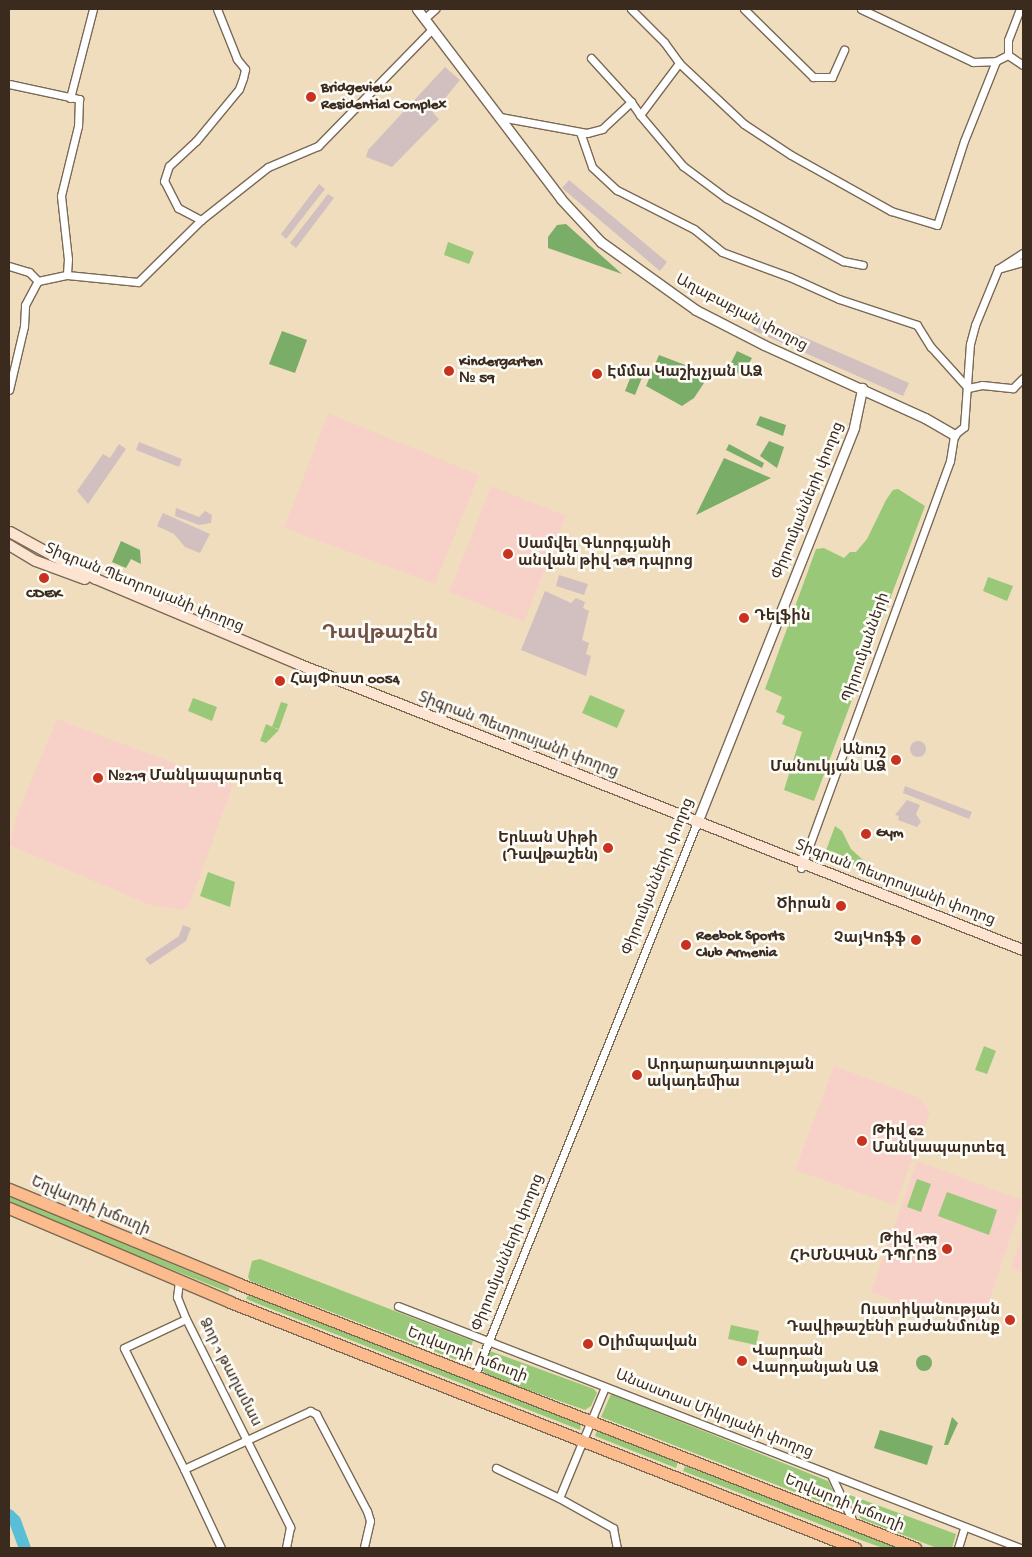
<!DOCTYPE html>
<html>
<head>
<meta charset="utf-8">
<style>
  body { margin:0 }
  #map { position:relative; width:1032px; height:1557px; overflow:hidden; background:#f0ddbd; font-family:"Gochi Hand","Noto Sans Armenian",sans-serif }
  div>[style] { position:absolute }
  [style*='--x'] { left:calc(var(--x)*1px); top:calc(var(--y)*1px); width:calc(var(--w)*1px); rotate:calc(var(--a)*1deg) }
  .built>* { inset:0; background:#f7d1c8 }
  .industrial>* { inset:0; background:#d2bfc0 }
  .round { border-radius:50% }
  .green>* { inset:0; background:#99c978 }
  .forest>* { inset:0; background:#7aad68 }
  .river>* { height:12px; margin:-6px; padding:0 6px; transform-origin:6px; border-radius:6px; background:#58bfd6 }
  .roads { filter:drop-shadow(1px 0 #7a6956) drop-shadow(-1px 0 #7a6956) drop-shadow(0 1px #7a6956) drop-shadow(0 -1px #7a6956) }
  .minor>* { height:7px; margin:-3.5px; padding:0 3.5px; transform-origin:3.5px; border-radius:3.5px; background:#fff }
  .tertiary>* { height:9px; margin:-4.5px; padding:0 4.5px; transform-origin:4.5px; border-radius:4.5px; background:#fff }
  .secondary>* { height:10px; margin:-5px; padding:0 5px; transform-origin:5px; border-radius:5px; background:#fde4d1 }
  .primary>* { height:11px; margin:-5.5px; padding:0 5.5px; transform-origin:5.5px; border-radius:5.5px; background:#fbbb8d }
  .dots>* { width:14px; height:14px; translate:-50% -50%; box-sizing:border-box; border:2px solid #fdfcf7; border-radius:50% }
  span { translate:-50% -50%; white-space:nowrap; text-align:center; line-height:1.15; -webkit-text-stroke:5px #fdfcf7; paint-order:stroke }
  .poi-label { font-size:15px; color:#3b2a1e; font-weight:700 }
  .left { translate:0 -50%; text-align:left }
  .right { translate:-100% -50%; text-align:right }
  .street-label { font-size:15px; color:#3b2a1e }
  .district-label { font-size:20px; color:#725248; font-weight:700 }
  .frame { position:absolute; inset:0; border:10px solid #3b2a1e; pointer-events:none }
</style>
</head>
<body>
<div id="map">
  <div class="built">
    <i style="clip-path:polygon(328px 413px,479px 475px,435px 584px,284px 528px)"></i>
    <i style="clip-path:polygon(491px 486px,566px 516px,524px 622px,449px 592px)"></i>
    <i style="clip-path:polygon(57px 719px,233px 785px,190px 903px,183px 910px,150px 905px,9px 845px,19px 809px)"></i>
    <i style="clip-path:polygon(834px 1066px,920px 1098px,930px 1112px,895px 1205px,795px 1170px)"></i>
    <i style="clip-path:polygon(917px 1161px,1023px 1200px,979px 1331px,871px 1292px)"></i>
    <i style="clip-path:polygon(1023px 1231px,1023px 1273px,1011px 1268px)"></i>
  </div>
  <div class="industrial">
    <i style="clip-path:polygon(445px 67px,460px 80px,433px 113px,439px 119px,392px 167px,366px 157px,368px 150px)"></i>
    <i style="clip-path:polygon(569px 180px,667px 262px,660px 271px,562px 188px)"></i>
    <i style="clip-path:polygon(319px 184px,325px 189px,286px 239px,281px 234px)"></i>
    <i style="clip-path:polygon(328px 194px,334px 198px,296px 248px,290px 243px)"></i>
    <i style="clip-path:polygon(758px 317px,909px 383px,903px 396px,753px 330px)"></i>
    <i style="clip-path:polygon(139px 442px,182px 459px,179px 467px,136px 450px)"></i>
    <i style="clip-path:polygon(119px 444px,126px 449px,88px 504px,77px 491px,103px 454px,110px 458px)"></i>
    <i style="clip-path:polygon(176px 508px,199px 517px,205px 511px,212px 515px,211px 523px,199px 525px,175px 516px)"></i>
    <i style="clip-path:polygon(163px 513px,210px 534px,200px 553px,185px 547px,174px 534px,157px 526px)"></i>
    <i style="clip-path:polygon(559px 575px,588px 584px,584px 595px,556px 586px)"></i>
    <i style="clip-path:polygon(545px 591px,571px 603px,576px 598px,585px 602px,583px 608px,589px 611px,582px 640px,589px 643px,586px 654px,591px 656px,586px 676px,521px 650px)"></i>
    <i class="round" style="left:910px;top:741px;width:16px;height:16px"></i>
    <i style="clip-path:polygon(905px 786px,972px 812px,969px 819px,903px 793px)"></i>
    <i style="clip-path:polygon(907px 800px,920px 805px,916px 814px,921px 822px,917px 827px,898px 820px,899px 816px,895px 815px)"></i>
    <i style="clip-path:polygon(183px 925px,191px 928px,186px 941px,150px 965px,145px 959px,179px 936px)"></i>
  </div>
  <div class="green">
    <i style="clip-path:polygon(448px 242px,474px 252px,469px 264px,444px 255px)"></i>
    <i style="clip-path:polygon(898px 489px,925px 506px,814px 801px,784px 790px,802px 732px,782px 724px,785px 716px,776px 712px,782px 697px,765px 689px,816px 549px,824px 548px,844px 558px,850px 552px,856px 552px,867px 539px,886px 500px,893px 490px)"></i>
    <i style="clip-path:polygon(988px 577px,1013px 586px,1007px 601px,983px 591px)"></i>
    <i style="clip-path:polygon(590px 695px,625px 710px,617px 728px,582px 713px)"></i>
    <i style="clip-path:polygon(193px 698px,217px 707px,212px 721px,188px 711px)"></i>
    <i style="clip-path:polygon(281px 702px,288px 704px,279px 729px,272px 727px)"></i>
    <i style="clip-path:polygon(266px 724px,279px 730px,266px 743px,260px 741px)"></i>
    <i style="clip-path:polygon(835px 826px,842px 831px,851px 849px,873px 869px,871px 875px,860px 873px,856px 866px,835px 855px,833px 860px,824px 856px)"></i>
    <i style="clip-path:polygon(208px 872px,235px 882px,230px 907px,200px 896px)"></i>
    <i style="clip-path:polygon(984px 1046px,996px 1051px,987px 1074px,975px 1070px)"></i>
    <i style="clip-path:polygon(917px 1179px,931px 1184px,921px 1212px,907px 1207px)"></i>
    <i style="clip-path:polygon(947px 1192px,997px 1210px,989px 1235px,938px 1216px)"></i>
    <i style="clip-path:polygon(9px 1196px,230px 1288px,228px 1292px,50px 1221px,9px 1202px)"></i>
    <i style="clip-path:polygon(260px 1259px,473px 1341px,466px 1360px,462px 1362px,250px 1281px,248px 1277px,252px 1261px)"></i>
    <i style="clip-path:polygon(248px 1295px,532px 1405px,581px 1425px,580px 1430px,246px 1299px)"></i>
    <i style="clip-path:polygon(731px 1325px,759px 1331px,756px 1345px,728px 1339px)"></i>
    <i style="clip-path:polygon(490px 1351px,594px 1389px,597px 1393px,591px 1406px,585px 1410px,486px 1375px,483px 1370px)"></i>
    <i style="clip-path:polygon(611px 1394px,828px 1481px,844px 1511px,601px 1417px)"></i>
    <i style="clip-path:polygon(597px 1431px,678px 1462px,676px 1468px,595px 1436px)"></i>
    <i style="clip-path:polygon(685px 1466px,742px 1487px,898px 1548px,883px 1548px,866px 1542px,683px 1471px)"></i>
    <i style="clip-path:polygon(847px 1494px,956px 1534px,952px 1548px,937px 1548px,861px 1519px)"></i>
  </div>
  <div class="forest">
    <i style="clip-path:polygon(566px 224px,622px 274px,548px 248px,548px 237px,557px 225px)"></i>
    <i style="clip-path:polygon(282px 331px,307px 340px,295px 373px,269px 364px)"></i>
    <i style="clip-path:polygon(737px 351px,752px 358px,742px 375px,728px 369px)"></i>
    <i style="clip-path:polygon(659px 355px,696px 369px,704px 383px,694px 398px,682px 406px,646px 386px)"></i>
    <i style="clip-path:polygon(635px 366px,645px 370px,635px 395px,625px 391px)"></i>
    <i style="clip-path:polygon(760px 416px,786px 425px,783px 436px,756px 425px)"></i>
    <i style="clip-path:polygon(769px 441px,784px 447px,777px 468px,760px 456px)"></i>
    <i style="clip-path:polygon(729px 444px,764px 463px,762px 468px,726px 450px)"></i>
    <i style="clip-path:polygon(724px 458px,771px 478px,696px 515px)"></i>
    <i style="clip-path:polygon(121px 541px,140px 550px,141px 564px,131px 559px,126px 568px,112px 562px)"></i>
    <i class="round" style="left:916px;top:1355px;width:16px;height:16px"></i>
    <i style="clip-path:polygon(952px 1417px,958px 1423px,948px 1445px,944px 1445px)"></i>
    <i style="clip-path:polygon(880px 1430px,933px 1446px,927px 1465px,874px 1448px)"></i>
  </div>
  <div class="river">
    <i style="--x:9;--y:1515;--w:8;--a:45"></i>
    <i style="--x:15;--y:1521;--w:29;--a:70"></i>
  </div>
  <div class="roads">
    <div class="minor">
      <i style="--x:631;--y:9;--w:47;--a:45"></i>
      <i style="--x:664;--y:42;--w:26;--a:54"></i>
      <i style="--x:679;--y:63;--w:89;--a:43.2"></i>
      <i style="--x:744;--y:124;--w:56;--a:33.4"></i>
      <i style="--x:791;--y:155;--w:115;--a:29.2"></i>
      <i style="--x:891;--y:211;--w:48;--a:16.9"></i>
      <i style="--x:937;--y:225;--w:88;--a:-72.2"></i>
      <i style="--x:964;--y:141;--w:86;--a:-68.2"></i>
      <i style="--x:996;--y:61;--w:13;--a:-27"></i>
      <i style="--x:744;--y:9;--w:97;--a:44.6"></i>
      <i style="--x:813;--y:77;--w:19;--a:0"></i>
      <i style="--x:832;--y:77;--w:30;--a:-66"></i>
      <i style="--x:861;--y:9;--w:124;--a:25.3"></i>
      <i style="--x:973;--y:62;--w:23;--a:-2"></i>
      <i style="--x:424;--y:19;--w:15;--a:-42"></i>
      <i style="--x:1008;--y:55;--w:15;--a:-90"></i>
      <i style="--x:1008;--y:40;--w:33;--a:-69"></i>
      <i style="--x:1008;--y:55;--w:18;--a:34"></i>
      <i style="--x:591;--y:58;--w:59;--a:47.7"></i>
      <i style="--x:9;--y:84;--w:72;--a:12.1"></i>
      <i style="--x:79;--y:99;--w:27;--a:92"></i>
      <i style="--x:78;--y:126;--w:72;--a:103.7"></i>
      <i style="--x:61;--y:196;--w:63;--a:83.7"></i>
      <i style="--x:68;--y:259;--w:16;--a:94"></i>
      <i style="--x:70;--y:98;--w:92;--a:-75.5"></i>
      <i style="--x:640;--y:115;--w:67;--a:49.9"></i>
      <i style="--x:683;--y:166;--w:54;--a:36.7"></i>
      <i style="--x:726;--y:198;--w:133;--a:28.3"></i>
      <i style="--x:843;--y:261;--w:20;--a:11"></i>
      <i style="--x:500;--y:117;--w:88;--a:10.4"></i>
      <i style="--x:587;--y:133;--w:16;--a:-15"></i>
      <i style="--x:602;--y:129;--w:40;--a:-43"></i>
      <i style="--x:631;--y:102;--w:16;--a:55"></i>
      <i style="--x:640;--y:115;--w:65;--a:-53.1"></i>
      <i style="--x:580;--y:132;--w:37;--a:71"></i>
      <i style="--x:592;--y:167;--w:34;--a:43"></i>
      <i style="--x:617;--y:190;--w:86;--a:26.9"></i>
      <i style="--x:694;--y:229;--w:36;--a:39"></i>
      <i style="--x:722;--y:252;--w:72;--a:20.2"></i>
      <i style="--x:790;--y:277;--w:54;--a:24.2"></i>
      <i style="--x:839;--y:299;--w:82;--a:18.4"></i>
      <i style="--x:917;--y:325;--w:26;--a:58"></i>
      <i style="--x:931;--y:347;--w:55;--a:47.9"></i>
      <i style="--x:968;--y:388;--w:14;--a:-12"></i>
      <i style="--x:982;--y:385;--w:31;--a:6"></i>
      <i style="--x:1013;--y:388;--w:14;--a:-45"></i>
      <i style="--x:201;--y:220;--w:26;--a:-152"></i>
      <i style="--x:178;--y:208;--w:30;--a:-117"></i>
      <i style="--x:164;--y:181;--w:16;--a:-72"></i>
      <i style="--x:169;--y:166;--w:37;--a:-43"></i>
      <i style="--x:196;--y:141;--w:67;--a:-50.4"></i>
      <i style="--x:239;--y:89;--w:12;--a:-70"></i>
      <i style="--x:243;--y:78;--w:9;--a:-77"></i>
      <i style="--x:245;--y:69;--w:13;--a:-129"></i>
      <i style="--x:237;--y:59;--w:54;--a:-111.8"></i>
      <i style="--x:9;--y:266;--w:21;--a:17"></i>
      <i style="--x:29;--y:272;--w:13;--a:45"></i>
      <i style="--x:38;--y:281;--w:30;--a:-12"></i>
      <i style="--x:67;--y:275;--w:71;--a:5.6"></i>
      <i style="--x:138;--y:282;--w:88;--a:-44.5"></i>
      <i style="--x:201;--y:220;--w:85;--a:-38.3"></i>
      <i style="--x:268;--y:167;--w:54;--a:-22.8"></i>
      <i style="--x:318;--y:146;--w:163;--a:-45.7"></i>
      <i style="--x:998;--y:269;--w:26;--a:-16"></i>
      <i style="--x:9;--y:390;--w:66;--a:-76.8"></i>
      <i style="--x:24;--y:326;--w:21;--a:-87"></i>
      <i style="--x:25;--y:305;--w:27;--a:-62"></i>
      <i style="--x:801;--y:868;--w:433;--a:-69.9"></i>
      <i style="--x:950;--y:461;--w:26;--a:-81"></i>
      <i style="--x:954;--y:435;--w:13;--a:-39"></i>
      <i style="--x:964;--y:427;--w:83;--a:-85.9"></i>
      <i style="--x:970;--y:344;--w:20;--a:-75"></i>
      <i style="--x:975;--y:325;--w:61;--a:-67.7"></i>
      <i style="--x:998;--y:269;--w:30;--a:-33"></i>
      <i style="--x:179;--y:1281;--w:16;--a:97"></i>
      <i style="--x:177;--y:1297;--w:24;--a:68"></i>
      <i style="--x:186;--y:1319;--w:233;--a:63.4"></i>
      <i style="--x:290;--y:1527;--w:21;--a:101"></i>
      <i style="--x:398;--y:1306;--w:667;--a:21.26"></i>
      <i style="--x:475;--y:1375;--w:593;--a:-68.11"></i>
      <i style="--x:605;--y:1387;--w:120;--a:112.5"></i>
      <i style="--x:559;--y:1498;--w:62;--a:29.1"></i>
      <i style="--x:613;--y:1528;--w:20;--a:79"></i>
      <i style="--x:496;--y:1468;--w:70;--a:25.5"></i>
      <i style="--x:184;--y:1469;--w:135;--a:-116.4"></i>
      <i style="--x:124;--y:1348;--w:68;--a:-25.1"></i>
      <i style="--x:832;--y:1477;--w:52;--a:64.9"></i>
      <i style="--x:221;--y:1548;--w:87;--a:-115.1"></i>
      <i style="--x:184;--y:1469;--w:139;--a:-24.7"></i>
      <i style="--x:310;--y:1411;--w:7;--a:27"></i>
      <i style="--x:316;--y:1414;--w:110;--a:62.3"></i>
      <i style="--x:367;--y:1511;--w:10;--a:73"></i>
      <i style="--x:370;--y:1521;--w:28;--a:103"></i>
      <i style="--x:958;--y:1548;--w:21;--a:-73"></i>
    </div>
    <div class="tertiary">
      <i style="--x:417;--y:9;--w:238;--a:52.8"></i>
      <i style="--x:561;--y:199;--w:59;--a:47.1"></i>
      <i style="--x:601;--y:242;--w:117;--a:35.6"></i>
      <i style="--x:696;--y:310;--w:76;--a:27.2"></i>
      <i style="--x:764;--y:345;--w:177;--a:24.4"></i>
      <i style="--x:925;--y:418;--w:34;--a:30"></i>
      <i style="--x:696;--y:825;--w:428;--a:-68.3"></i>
      <i style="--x:854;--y:427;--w:40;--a:-78"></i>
    </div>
    <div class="secondary">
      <i style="--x:10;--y:532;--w:98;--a:28.7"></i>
      <i style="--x:96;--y:579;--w:219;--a:22.8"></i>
      <i style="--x:298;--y:664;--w:779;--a:21.53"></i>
      <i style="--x:9;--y:545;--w:31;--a:31"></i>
      <i style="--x:36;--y:561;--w:52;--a:20.2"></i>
    </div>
    <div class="primary">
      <i style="--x:9;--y:1189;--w:249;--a:22.4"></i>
      <i style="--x:239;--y:1284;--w:726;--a:21.33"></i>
      <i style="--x:9;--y:1208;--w:240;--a:23"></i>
      <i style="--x:230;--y:1302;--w:672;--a:21.48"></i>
    </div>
  </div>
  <div class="dots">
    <i style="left:311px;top:97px;background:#c8321e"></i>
    <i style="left:449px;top:371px;background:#c8321e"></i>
    <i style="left:597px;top:374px;background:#c8321e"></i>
    <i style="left:508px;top:554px;background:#c8321e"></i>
    <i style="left:44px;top:578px;background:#c8321e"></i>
    <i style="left:744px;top:618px;background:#c8321e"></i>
    <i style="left:280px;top:681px;background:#c8321e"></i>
    <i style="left:896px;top:760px;background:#c8321e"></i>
    <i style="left:98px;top:778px;background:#c8321e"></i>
    <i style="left:866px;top:834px;background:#c8321e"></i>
    <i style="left:608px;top:848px;background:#c8321e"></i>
    <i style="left:841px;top:906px;background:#c8321e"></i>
    <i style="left:916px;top:940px;background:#c8321e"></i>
    <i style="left:686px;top:945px;background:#c8321e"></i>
    <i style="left:637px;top:1075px;background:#c8321e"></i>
    <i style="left:862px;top:1141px;background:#c8321e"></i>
    <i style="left:947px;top:1249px;background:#c8321e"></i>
    <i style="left:1010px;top:1320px;background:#c8321e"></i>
    <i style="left:588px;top:1344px;background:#c8321e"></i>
    <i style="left:742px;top:1361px;background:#c8321e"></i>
  </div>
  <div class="poi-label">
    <span class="left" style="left:321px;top:97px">Bridgeview<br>Residential Complex</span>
    <span class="left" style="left:459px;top:371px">Kindergarten<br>№ 59</span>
    <span class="left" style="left:607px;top:374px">Էմմա Կաշխչյան ԱՁ</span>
    <span class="left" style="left:518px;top:554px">Սամվել Գևորգյանի<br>անվան թիվ 189 դպրոց</span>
    <span style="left:44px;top:595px">CDEK</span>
    <span class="left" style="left:754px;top:618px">Դելֆին</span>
    <span class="left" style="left:290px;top:681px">ՀայՓոստ 0054</span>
    <span class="right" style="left:886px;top:760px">Անուշ<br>Մանուկյան ԱՁ</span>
    <span class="left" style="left:108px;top:778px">№219 Մանկապարտեզ</span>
    <span class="left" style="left:876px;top:834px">Gym</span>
    <span class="right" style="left:598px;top:848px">Երևան Սիթի<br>(Դավթաշեն)</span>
    <span class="right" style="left:831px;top:906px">Ծիրան</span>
    <span class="left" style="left:696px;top:945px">Reebok Sports<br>Club Armenia</span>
    <span class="right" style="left:906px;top:940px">ՉայԿոֆֆ</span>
    <span class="left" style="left:647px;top:1075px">Արդարադատության<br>ակադեմիա</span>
    <span class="left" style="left:872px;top:1141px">Թիվ 62<br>Մանկապարտեզ</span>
    <span class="right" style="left:937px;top:1249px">Թիվ 199<br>ՀԻՄՆԱԿԱՆ ԴՊՐՈՑ</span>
    <span class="right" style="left:1000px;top:1320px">Ուստիկանության<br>Դավիթաշենի բաժանմունք</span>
    <span class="left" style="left:598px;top:1344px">Օլիմպավան</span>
    <span class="left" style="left:752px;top:1361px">Վարդան<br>Վարդանյան ԱՁ</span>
  </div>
  <div class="street-label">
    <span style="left:741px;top:314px;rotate:28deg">Աղաբաբյան փողոց</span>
    <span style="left:809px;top:501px;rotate:-68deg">Փիրումյանների փողոց</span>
    <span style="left:144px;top:589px;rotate:22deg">Տիգրան Պետրոսյանի փողոց</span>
    <span style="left:867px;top:648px;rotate:-71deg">Պիրումյանների</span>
    <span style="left:518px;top:736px;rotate:21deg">Տիգրան Պետրոսյանի փողոց</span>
    <span style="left:659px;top:877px;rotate:-68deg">Փիրումյանների փողոց</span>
    <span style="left:895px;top:884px;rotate:21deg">Տիգրան Պետրոսյանի փողոց</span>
    <span style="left:90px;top:1207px;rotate:23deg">Եղվարդի խճուղի</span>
    <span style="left:509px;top:1253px;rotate:-68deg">Փիրումյանների փողոց</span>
    <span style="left:467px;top:1356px;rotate:21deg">Եղվարդի խճուղի</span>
    <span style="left:229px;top:1373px;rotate:63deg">Ձոր 1 թաղամաս</span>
    <span style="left:714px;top:1415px;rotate:22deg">Անաստաս Միկոյանի փողոց</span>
    <span style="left:844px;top:1504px;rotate:22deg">Եղվարդի խճուղի</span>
  </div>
  <div class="district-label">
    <span style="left:380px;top:634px">Դավթաշեն</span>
  </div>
  <div class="frame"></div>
</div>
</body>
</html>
